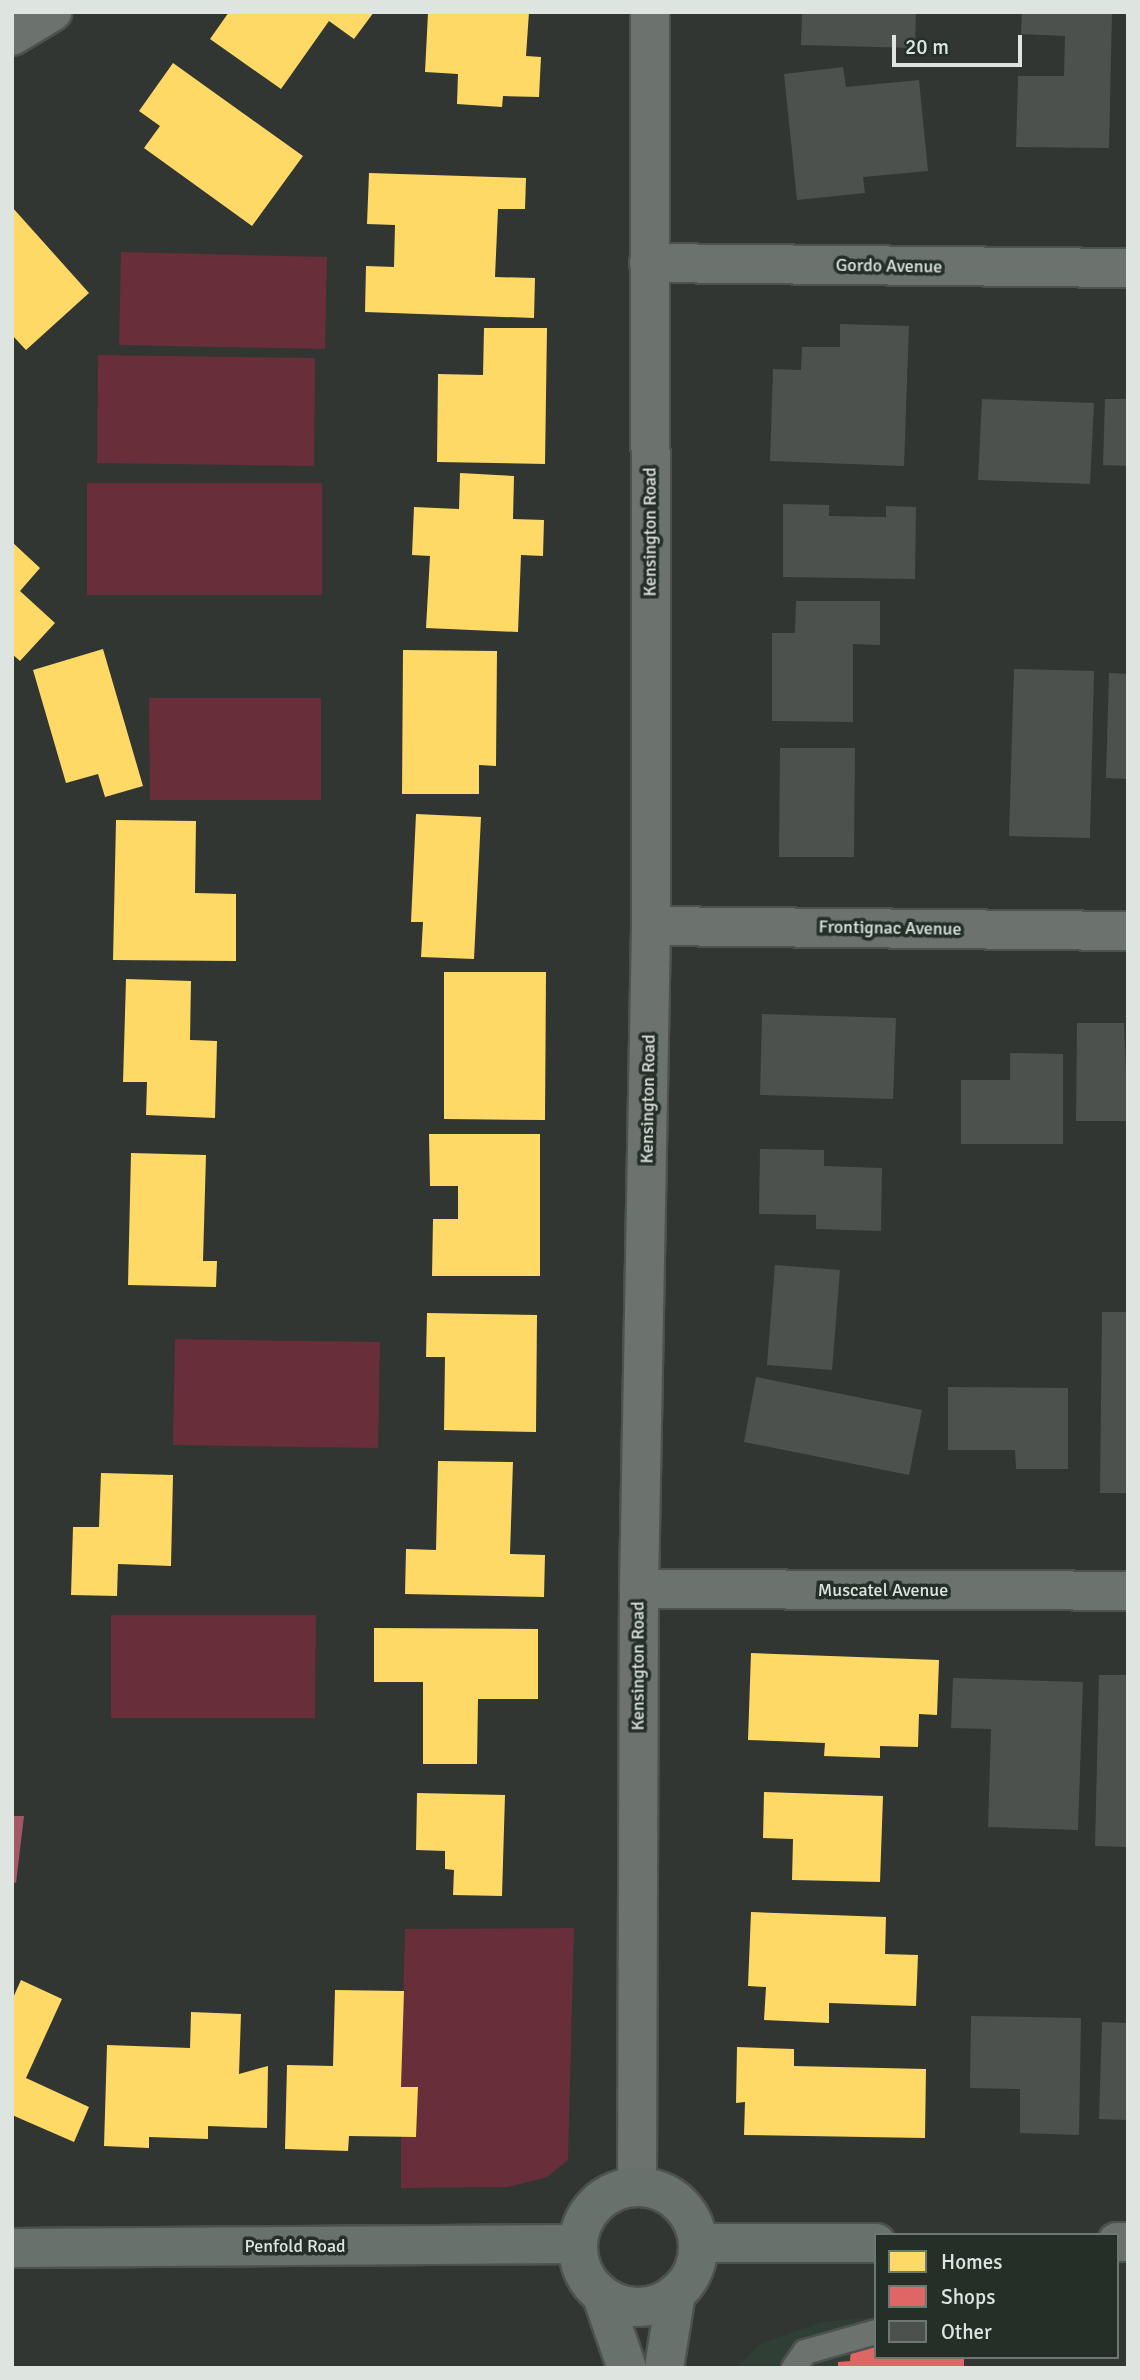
<!DOCTYPE html>
<html>
<head>
<meta charset="utf-8">
<style>
  body { margin:0 }
  #map { position:relative; width:1140px; height:2380px; overflow:hidden; background:#313633; font-family:Signika,sans-serif }
  div>[style] { position:absolute }
  [style*='--x'] { left:calc(var(--x)*1px); top:calc(var(--y)*1px); width:calc(var(--w)*1px); rotate:calc(var(--a)*1deg) }
  .built>* { inset:0; background:#2f3f36 }
  .green>* { inset:0; background:#682e39 }
  .water>* { inset:0; background:#a25964 }
  .homes>* { inset:0; background:#ffd966 }
  .shops>* { inset:0; background:#e06666 }
  .building>* { inset:0; background:#4c514e }
  .roads { filter:drop-shadow(2px 0 #4d524f) drop-shadow(-2px 0 #4d524f) drop-shadow(0 2px #4d524f) drop-shadow(0 -2px #4d524f) }
  .lane>* { height:24px; margin:-12px; padding:0 12px; transform-origin:12px; border-radius:12px; background:#6c726e }
  .street>* { height:38px; margin:-19px; padding:0 19px; transform-origin:19px; border-radius:19px; background:#6c726e }
  .secondary>* { height:38px; margin:-19px; padding:0 19px; transform-origin:19px; border-radius:19px; background:#68716c }
  .secondary>.ring { margin:-19px; padding:0; box-sizing:content-box; background:none; border:38px solid #68716c; border-radius:50% }
  span { translate:-50% -50%; white-space:nowrap; text-align:center; line-height:1.15; -webkit-text-stroke:7px #242f28; paint-order:stroke }
  .street-label { font-size:18px; color:#dee5e0 }
  .frame { position:absolute; inset:0; border:14px solid #dee5e0; pointer-events:none }
  .legend { position:absolute; left:874px; top:2233px; width:245px; height:126px; box-sizing:border-box; background:#242f28; border:2px solid #6e7872; margin:0; padding:9px 12px; list-style:none; font-size:21px; color:#dee5e0 }
  .legend li { display:flex; align-items:center; gap:14px; height:35px }
  .legend b { width:35px; border:2px solid #6e7872 }
  .scale { position:absolute; left:892px; top:35px; width:130px; height:32px; box-sizing:border-box; border:4px solid #dee5e0; border-top:0; padding-left:9px; font-size:21px; line-height:24px; white-space:nowrap; color:#dee5e0; -webkit-text-stroke:5px #242f28; paint-order:stroke }
</style>
</head>
<body>
<div id="map">
  <div class="built">
    <i style="clip-path:polygon(876px 2317px,876px 2357px,964px 2357px,964px 2368px,736px 2368px,760px 2344px,822px 2322px)"></i>
  </div>
  <div class="green">
    <i style="clip-path:polygon(121px 252px,327px 257px,325px 349px,119px 345px)"></i>
    <i style="clip-path:polygon(98px 355px,315px 358px,314px 466px,97px 463px)"></i>
    <i style="clip-path:polygon(87px 483px,322px 483px,322px 595px,87px 595px)"></i>
    <i style="clip-path:polygon(149px 698px,321px 698px,321px 800px,150px 800px)"></i>
    <i style="clip-path:polygon(175px 1339px,380px 1342px,378px 1448px,173px 1445px)"></i>
    <i style="clip-path:polygon(111px 1615px,316px 1615px,315px 1718px,111px 1718px)"></i>
    <i style="clip-path:polygon(574px 1928px,568px 2160px,547px 2177px,508px 2187px,401px 2188px,401px 2137px,416px 2136px,418px 2088px,401px 2087px,405px 1929px)"></i>
  </div>
  <div class="water">
    <i style="clip-path:polygon(12px 1816px,24px 1816px,16px 1883px,12px 1882px)"></i>
  </div>
  <div class="homes">
    <i style="clip-path:polygon(229px 12px,374px 12px,354px 39px,329px 21px,281px 89px,210px 39px)"></i>
    <i style="clip-path:polygon(529px 12px,526px 56px,541px 57px,539px 97px,503px 96px,502px 107px,457px 104px,458px 74px,425px 72px,428px 13px)"></i>
    <i style="clip-path:polygon(173px 63px,303px 156px,252px 226px,144px 148px,160px 126px,139px 111px)"></i>
    <i style="clip-path:polygon(369px 173px,526px 178px,525px 209px,498px 209px,495px 277px,535px 278px,534px 318px,365px 312px,366px 266px,394px 267px,395px 225px,367px 224px)"></i>
    <i style="clip-path:polygon(12px 207px,89px 293px,26px 350px,12px 335px)"></i>
    <i style="clip-path:polygon(484px 328px,547px 328px,545px 464px,437px 462px,438px 374px,483px 375px)"></i>
    <i style="clip-path:polygon(460px 473px,514px 476px,513px 519px,544px 520px,543px 556px,521px 555px,518px 632px,426px 628px,430px 556px,412px 555px,414px 507px,459px 509px)"></i>
    <i style="clip-path:polygon(12px 542px,40px 568px,20px 591px,55px 623px,20px 661px,12px 654px)"></i>
    <i style="clip-path:polygon(103px 649px,143px 786px,105px 797px,98px 774px,66px 783px,33px 670px)"></i>
    <i style="clip-path:polygon(403px 650px,497px 651px,496px 766px,479px 765px,479px 794px,402px 794px)"></i>
    <i style="clip-path:polygon(416px 814px,481px 817px,474px 959px,421px 957px,423px 922px,411px 922px)"></i>
    <i style="clip-path:polygon(116px 820px,196px 821px,195px 893px,236px 894px,236px 961px,113px 960px)"></i>
    <i style="clip-path:polygon(444px 972px,546px 972px,545px 1120px,444px 1119px)"></i>
    <i style="clip-path:polygon(126px 979px,191px 981px,190px 1040px,217px 1041px,215px 1118px,146px 1115px,147px 1082px,123px 1082px)"></i>
    <i style="clip-path:polygon(429px 1134px,540px 1134px,540px 1276px,432px 1276px,433px 1219px,458px 1219px,458px 1186px,430px 1186px)"></i>
    <i style="clip-path:polygon(131px 1153px,206px 1155px,203px 1261px,217px 1261px,216px 1287px,128px 1285px)"></i>
    <i style="clip-path:polygon(427px 1313px,537px 1315px,536px 1432px,444px 1430px,445px 1357px,426px 1357px)"></i>
    <i style="clip-path:polygon(438px 1461px,513px 1462px,510px 1554px,545px 1555px,544px 1597px,405px 1594px,406px 1549px,436px 1550px)"></i>
    <i style="clip-path:polygon(101px 1473px,173px 1475px,171px 1566px,118px 1564px,117px 1596px,71px 1595px,73px 1527px,99px 1527px)"></i>
    <i style="clip-path:polygon(374px 1628px,538px 1629px,538px 1699px,478px 1699px,477px 1764px,423px 1764px,423px 1682px,374px 1682px)"></i>
    <i style="clip-path:polygon(751px 1653px,939px 1660px,937px 1715px,919px 1714px,918px 1747px,880px 1746px,880px 1758px,824px 1756px,825px 1743px,748px 1740px)"></i>
    <i style="clip-path:polygon(764px 1792px,883px 1796px,880px 1882px,792px 1880px,793px 1839px,763px 1838px)"></i>
    <i style="clip-path:polygon(417px 1793px,505px 1795px,502px 1896px,453px 1895px,454px 1870px,445px 1869px,445px 1851px,416px 1850px)"></i>
    <i style="clip-path:polygon(751px 1912px,886px 1917px,885px 1954px,918px 1955px,916px 2006px,829px 2003px,829px 2023px,764px 2020px,766px 1987px,748px 1986px)"></i>
    <i style="clip-path:polygon(21px 1980px,62px 1999px,26px 2078px,89px 2107px,74px 2142px,12px 2115px,12px 2000px)"></i>
    <i style="clip-path:polygon(335px 1990px,404px 1991px,401px 2087px,418px 2087px,416px 2137px,349px 2136px,348px 2151px,285px 2149px,287px 2065px,333px 2066px)"></i>
    <i style="clip-path:polygon(191px 2012px,241px 2014px,239px 2074px,268px 2066px,267px 2128px,208px 2126px,208px 2139px,149px 2137px,149px 2148px,104px 2146px,107px 2045px,190px 2048px)"></i>
    <i style="clip-path:polygon(737px 2047px,794px 2049px,794px 2066px,926px 2069px,925px 2138px,744px 2135px,745px 2102px,736px 2103px)"></i>
  </div>
  <div class="shops">
    <i style="clip-path:polygon(876px 2342px,876px 2357px,964px 2357px,964px 2368px,838px 2368px,838px 2362px,850px 2361px,851px 2347px)"></i>
  </div>
  <div class="building">
    <i style="clip-path:polygon(802px 12px,916px 12px,915px 48px,801px 45px)"></i>
    <i style="clip-path:polygon(1022px 12px,1112px 12px,1109px 148px,1016px 147px,1018px 76px,1064px 76px,1065px 36px,1021px 34px)"></i>
    <i style="clip-path:polygon(843px 67px,846px 87px,919px 80px,928px 171px,863px 177px,865px 193px,797px 200px,784px 74px)"></i>
    <i style="clip-path:polygon(840px 324px,909px 326px,904px 466px,770px 461px,773px 369px,801px 370px,802px 347px,840px 347px)"></i>
    <i style="clip-path:polygon(982px 399px,1094px 403px,1090px 484px,978px 480px)"></i>
    <i style="clip-path:polygon(1105px 399px,1128px 399px,1128px 466px,1103px 465px)"></i>
    <i style="clip-path:polygon(783px 504px,829px 505px,829px 516px,886px 517px,886px 506px,916px 507px,915px 579px,783px 577px)"></i>
    <i style="clip-path:polygon(796px 601px,880px 601px,880px 645px,853px 644px,853px 722px,772px 721px,772px 633px,795px 633px)"></i>
    <i style="clip-path:polygon(1014px 669px,1094px 671px,1090px 838px,1009px 836px)"></i>
    <i style="clip-path:polygon(1109px 673px,1128px 674px,1128px 779px,1106px 778px)"></i>
    <i style="clip-path:polygon(780px 748px,855px 748px,854px 857px,779px 857px)"></i>
    <i style="clip-path:polygon(762px 1014px,896px 1018px,893px 1099px,760px 1095px)"></i>
    <i style="clip-path:polygon(1077px 1023px,1124px 1023px,1128px 1121px,1076px 1121px)"></i>
    <i style="clip-path:polygon(1010px 1053px,1063px 1054px,1063px 1144px,961px 1144px,961px 1080px,1010px 1080px)"></i>
    <i style="clip-path:polygon(760px 1149px,824px 1150px,824px 1166px,882px 1168px,881px 1231px,816px 1229px,816px 1215px,759px 1214px)"></i>
    <i style="clip-path:polygon(775px 1265px,840px 1270px,832px 1370px,767px 1365px)"></i>
    <i style="clip-path:polygon(1102px 1312px,1128px 1312px,1128px 1493px,1100px 1493px)"></i>
    <i style="clip-path:polygon(756px 1377px,922px 1410px,909px 1475px,744px 1442px)"></i>
    <i style="clip-path:polygon(948px 1387px,1068px 1388px,1068px 1469px,1016px 1469px,1015px 1450px,948px 1450px)"></i>
    <i style="clip-path:polygon(1099px 1675px,1128px 1675px,1128px 1847px,1095px 1846px)"></i>
    <i style="clip-path:polygon(953px 1678px,1083px 1682px,1078px 1830px,988px 1827px,991px 1729px,951px 1728px)"></i>
    <i style="clip-path:polygon(971px 2016px,1081px 2018px,1079px 2135px,1020px 2133px,1020px 2089px,970px 2088px)"></i>
    <i style="clip-path:polygon(1102px 2022px,1128px 2023px,1128px 2120px,1099px 2119px)"></i>
  </div>
  <div class="roads">
    <div class="lane">
      <i style="--x:794;--y:2368;--w:19;--a:-55"></i>
      <i style="--x:805;--y:2352;--w:74;--a:-15.7"></i>
    </div>
    <div class="street">
      <i style="--x:12;--y:36;--w:47;--a:-31"></i>
      <i style="--x:649;--y:263;--w:479;--a:0.6"></i>
      <i style="--x:651;--y:926;--w:477;--a:0.6"></i>
      <i style="--x:639;--y:1589;--w:489;--a:0.2"></i>
      <i style="--x:637;--y:2186;--w:597;--a:-89.81"></i>
      <i style="--x:639;--y:1589;--w:663;--a:-88.96"></i>
      <i style="--x:651;--y:926;--w:914;--a:-90.06"></i>
    </div>
    <div class="secondary">
      <i class="ring" style="left:578px;top:2187px;width:82px;height:82px"></i>
      <i style="--x:1117;--y:2242;--w:11;--a:0"></i>
      <i style="--x:698;--y:2243;--w:178;--a:0"></i>
      <i style="--x:12;--y:2248;--w:565;--a:-0.41"></i>
      <i style="--x:602;--y:2296;--w:76;--a:70.9"></i>
      <i style="--x:664;--y:2368;--w:76;--a:-80.9"></i>
    </div>
  </div>
  <div class="street-label">
    <span style="left:889px;top:266px;rotate:1deg">Gordo Avenue</span>
    <span style="left:650px;top:532px;rotate:-90deg">Kensington Road</span>
    <span style="left:890px;top:928px;rotate:1deg">Frontignac Avenue</span>
    <span style="left:648px;top:1099px;rotate:-89deg">Kensington Road</span>
    <span style="left:883px;top:1590px">Muscatel Avenue</span>
    <span style="left:638px;top:1666px;rotate:-90deg">Kensington Road</span>
    <span style="left:295px;top:2246px">Penfold Road</span>
  </div>
  <div class="frame"></div>
  <ul class="legend">
  <li><b style="height:19px;background:#ffd966"></b>Homes</li>
  <li><b style="height:19px;background:#e06666"></b>Shops</li>
  <li><b style="height:19px;background:#4c514e"></b>Other</li>
  </ul>
  <div class="scale">20 m</div>
</div>
</body>
</html>
